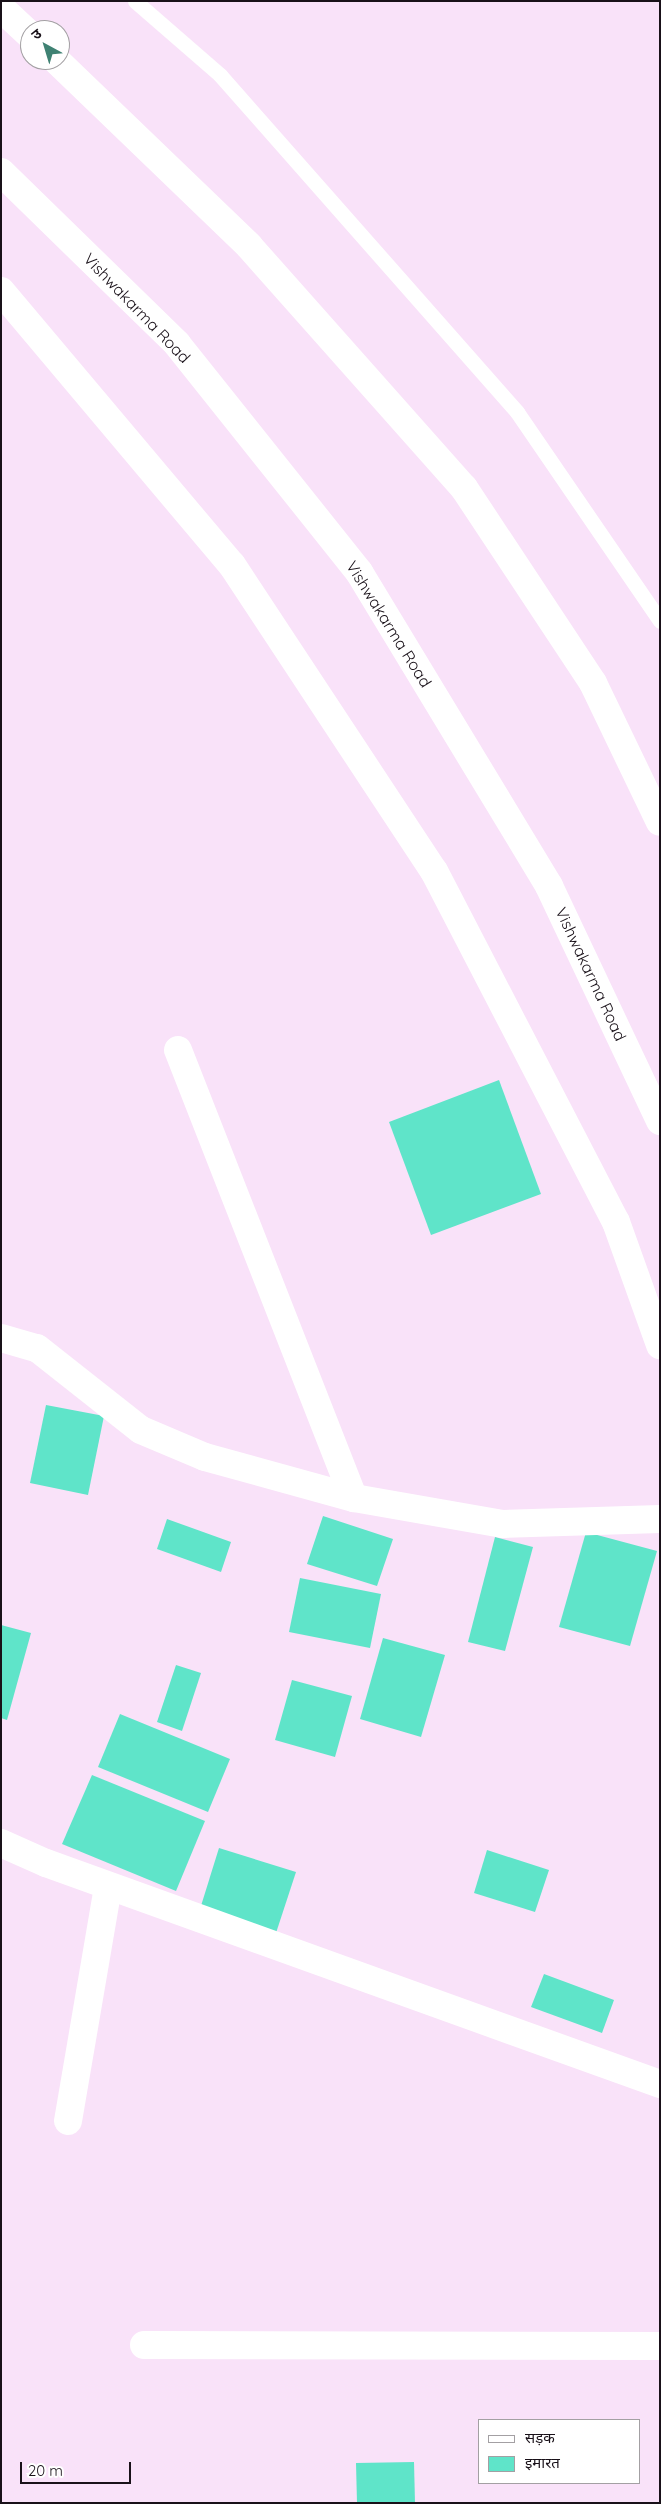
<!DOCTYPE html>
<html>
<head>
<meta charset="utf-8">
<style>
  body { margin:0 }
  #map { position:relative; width:661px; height:2504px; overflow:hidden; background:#f9e2f9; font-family:Quicksand,"Noto Sans Devanagari",sans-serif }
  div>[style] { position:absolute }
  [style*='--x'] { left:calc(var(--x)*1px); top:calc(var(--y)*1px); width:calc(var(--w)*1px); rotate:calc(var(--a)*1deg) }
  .building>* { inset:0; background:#5fe4c9 }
  .lane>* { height:15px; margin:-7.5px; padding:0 7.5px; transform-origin:7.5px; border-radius:7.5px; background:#fff }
  .street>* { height:28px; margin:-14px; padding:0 14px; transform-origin:14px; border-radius:14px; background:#fff }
  .secondary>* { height:28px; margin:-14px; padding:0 14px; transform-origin:14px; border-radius:14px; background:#fff }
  span { translate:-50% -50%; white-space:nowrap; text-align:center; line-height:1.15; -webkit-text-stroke:4px #fff; paint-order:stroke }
  .street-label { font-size:16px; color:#191119 }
  .frame { position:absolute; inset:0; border:2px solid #191119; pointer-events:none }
  .legend { position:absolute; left:478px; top:2419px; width:162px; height:65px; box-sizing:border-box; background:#fff; border:1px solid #a3a0a3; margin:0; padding:6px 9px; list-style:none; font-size:15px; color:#191119 }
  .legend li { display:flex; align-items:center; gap:10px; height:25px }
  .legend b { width:25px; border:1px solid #a3a0a3 }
  .north { position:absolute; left:20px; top:20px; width:50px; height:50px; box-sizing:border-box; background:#fff; border:1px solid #a3a0a3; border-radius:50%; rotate:321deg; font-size:14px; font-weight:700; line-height:20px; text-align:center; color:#191119 }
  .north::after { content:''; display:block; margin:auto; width:18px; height:22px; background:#3f8273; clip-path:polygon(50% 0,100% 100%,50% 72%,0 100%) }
  .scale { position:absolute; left:20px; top:2462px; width:111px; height:22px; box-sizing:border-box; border:2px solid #191119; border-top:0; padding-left:6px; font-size:15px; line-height:18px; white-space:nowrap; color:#191119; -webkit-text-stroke:4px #fff; paint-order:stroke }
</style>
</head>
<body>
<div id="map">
  <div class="building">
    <i style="clip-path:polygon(499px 1080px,541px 1194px,431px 1235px,389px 1122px)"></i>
    <i style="clip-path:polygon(46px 1405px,104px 1416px,88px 1495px,30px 1483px)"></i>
    <i style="clip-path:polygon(323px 1516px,393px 1539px,377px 1586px,307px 1564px)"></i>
    <i style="clip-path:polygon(167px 1519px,231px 1542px,221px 1572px,157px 1549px)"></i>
    <i style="clip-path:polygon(586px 1532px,657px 1551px,630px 1646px,559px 1627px)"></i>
    <i style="clip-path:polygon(495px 1537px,533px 1547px,505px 1651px,468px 1642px)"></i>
    <i style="clip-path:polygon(300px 1578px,381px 1594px,370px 1648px,289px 1632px)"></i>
    <i style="clip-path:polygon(1px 1625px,31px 1633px,7px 1720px,1px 1718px)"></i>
    <i style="clip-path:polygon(383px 1638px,445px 1655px,421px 1737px,360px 1719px)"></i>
    <i style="clip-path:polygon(176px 1665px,201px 1673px,182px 1731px,157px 1722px)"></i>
    <i style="clip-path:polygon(292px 1680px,352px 1696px,335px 1757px,275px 1740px)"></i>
    <i style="clip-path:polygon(120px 1714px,230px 1759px,208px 1812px,98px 1767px)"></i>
    <i style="clip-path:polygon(92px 1775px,205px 1821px,176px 1891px,62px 1844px)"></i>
    <i style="clip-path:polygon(219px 1848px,296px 1872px,276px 1933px,200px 1909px)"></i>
    <i style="clip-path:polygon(487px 1850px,549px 1870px,535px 1912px,474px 1893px)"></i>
    <i style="clip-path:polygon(544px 1974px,614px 2000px,602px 2033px,531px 2007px)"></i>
    <i style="clip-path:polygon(414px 2462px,415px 2503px,357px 2503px,356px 2463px)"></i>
  </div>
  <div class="lane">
    <i style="--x:135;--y:1;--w:113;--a:41"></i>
    <i style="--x:220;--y:75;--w:449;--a:48.6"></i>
    <i style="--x:517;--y:412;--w:253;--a:55.6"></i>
  </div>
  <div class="street">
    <i style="--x:1;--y:291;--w:358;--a:49.9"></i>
    <i style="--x:232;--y:565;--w:367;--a:56.6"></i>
    <i style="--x:434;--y:871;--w:395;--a:62.6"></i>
    <i style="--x:616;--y:1222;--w:131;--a:70.3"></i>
    <i style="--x:178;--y:1050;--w:481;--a:68.6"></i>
    <i style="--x:1;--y:1338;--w:37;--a:16"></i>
    <i style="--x:37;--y:1348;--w:132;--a:38.3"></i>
    <i style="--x:141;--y:1430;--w:69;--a:22.9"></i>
    <i style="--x:205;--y:1457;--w:155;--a:15.4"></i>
    <i style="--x:354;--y:1498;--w:151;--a:9.9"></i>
    <i style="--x:503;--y:1524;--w:157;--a:-1.8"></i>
    <i style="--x:1;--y:1843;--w:49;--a:24"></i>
    <i style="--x:46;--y:1863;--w:653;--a:19.8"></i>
    <i style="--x:68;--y:2121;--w:238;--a:-80.3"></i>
    <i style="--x:144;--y:2345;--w:516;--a:0.11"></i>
  </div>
  <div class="secondary">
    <i style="--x:1;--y:8;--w:40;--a:43"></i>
    <i style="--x:56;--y:60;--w:268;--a:43.9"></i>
    <i style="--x:249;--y:246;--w:324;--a:48.4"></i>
    <i style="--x:464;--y:488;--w:234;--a:56.5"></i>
    <i style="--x:593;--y:683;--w:154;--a:64.3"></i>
    <i style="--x:1;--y:172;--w:246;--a:44.3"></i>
    <i style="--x:177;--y:344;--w:292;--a:51.4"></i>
    <i style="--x:359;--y:572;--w:367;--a:58.8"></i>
    <i style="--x:549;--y:886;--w:260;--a:64.7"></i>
  </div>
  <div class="street-label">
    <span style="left:137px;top:308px;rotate:46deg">Vishwakarma Road</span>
    <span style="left:389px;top:624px;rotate:58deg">Vishwakarma Road</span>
    <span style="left:591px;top:974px;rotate:65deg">Vishwakarma Road</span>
  </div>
  <div class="frame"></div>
  <ul class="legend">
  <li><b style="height:6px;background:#fff"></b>सड़क</li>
  <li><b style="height:14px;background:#5fe4c9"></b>इमारत</li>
  </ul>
  <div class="north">उ</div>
  <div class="scale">20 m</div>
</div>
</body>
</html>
